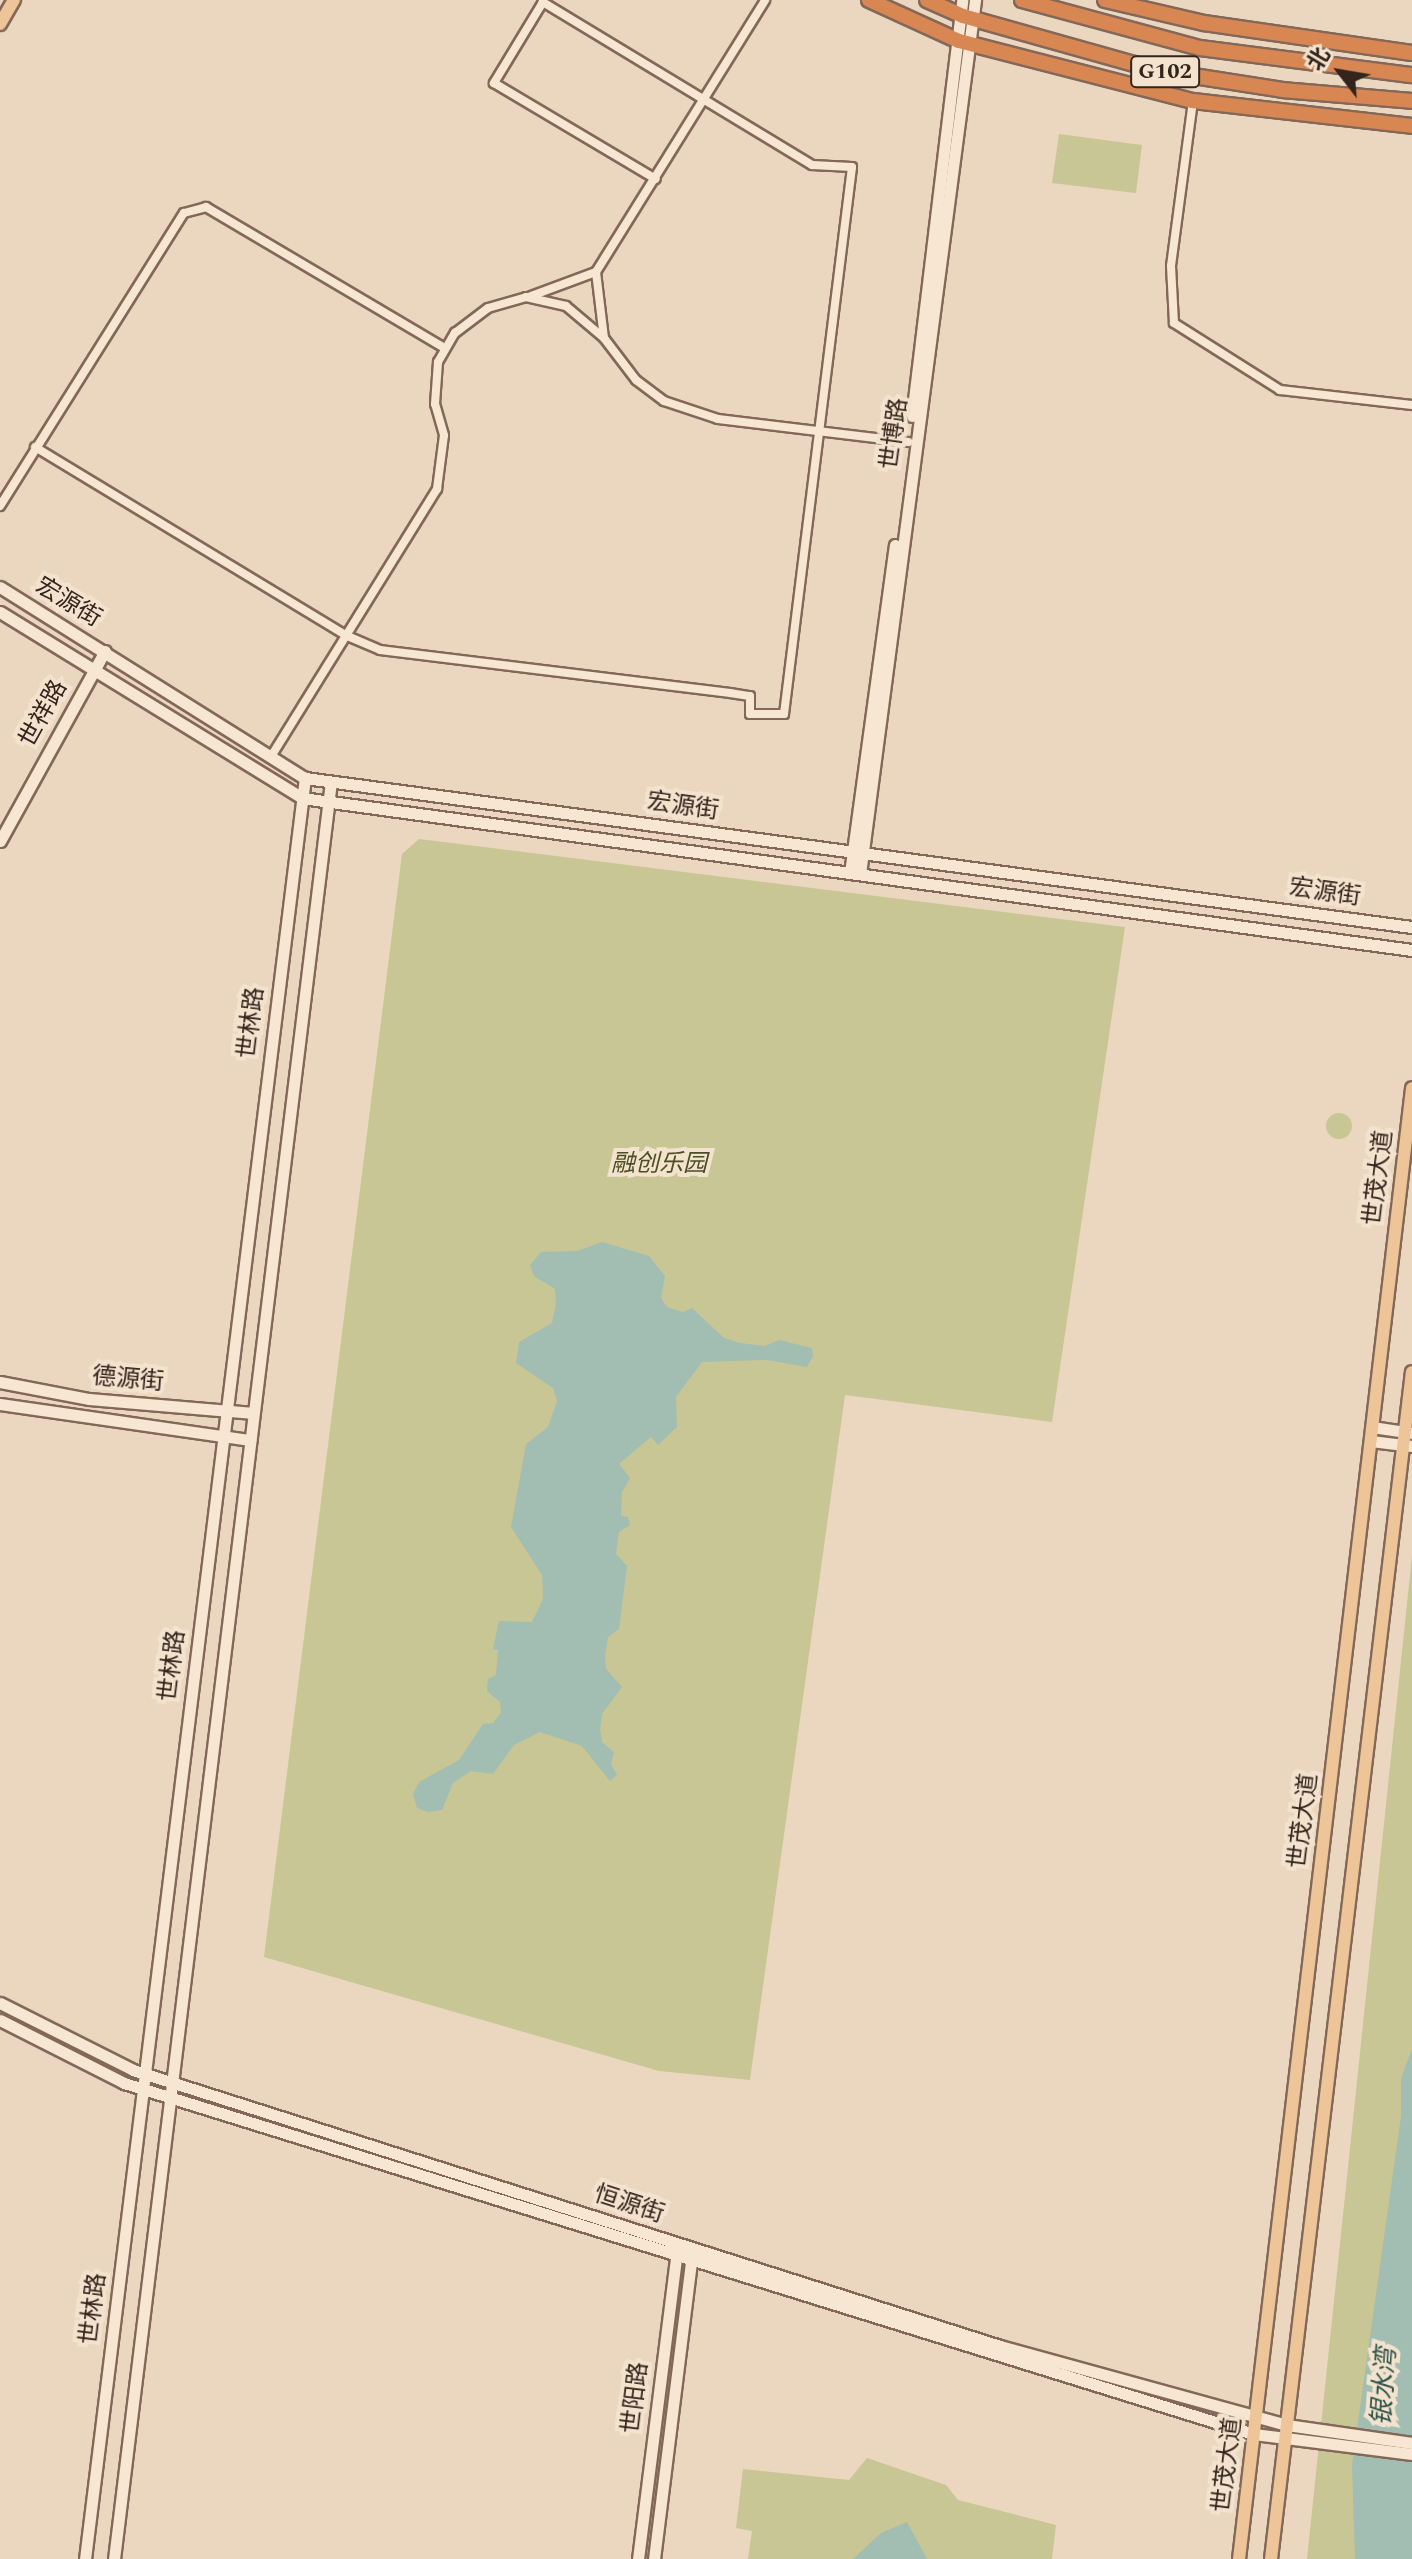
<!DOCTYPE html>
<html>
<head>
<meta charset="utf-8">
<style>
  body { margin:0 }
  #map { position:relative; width:1412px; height:2559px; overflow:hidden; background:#ebd7bf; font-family:Spectral,"Noto Sans SC",serif }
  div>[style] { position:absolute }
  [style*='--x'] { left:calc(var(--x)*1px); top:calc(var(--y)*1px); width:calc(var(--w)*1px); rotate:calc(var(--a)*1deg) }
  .green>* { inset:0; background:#c8c694 }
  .round { border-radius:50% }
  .water>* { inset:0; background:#a2bdb1 }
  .roads { filter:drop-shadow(2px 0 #836859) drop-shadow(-2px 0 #836859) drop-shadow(0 2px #836859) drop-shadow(0 -2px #836859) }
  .street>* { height:8px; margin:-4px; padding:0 4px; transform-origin:4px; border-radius:4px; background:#f7e6d2 }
  .secondary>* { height:11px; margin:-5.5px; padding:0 5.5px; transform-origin:5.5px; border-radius:5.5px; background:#f7e6d2 }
  .primary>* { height:12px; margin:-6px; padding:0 6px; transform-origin:6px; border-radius:6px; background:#eec598 }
  .highway>* { height:14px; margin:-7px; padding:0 7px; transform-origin:7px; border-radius:7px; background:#d88752 }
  span { translate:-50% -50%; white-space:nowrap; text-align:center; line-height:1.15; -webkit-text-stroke:8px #f3e3ce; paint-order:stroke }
  .shield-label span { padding:2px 6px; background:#f3e3ce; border:2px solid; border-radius:6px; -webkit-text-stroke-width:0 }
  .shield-label { font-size:22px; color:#33241c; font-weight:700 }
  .street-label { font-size:24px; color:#33241c }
  .park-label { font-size:24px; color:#4b4f24; font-style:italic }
  .water-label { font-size:26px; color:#2c534a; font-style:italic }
  .north { position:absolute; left:1300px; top:32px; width:80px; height:80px; -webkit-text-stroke:6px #f3e3ce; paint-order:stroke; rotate:301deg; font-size:22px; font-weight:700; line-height:32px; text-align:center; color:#33241c }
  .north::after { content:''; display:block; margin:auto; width:28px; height:36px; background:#33241c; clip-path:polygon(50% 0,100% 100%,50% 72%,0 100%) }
</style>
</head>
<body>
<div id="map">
  <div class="green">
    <i style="clip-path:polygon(1059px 134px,1142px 145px,1136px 193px,1052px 183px)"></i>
    <i style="clip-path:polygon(419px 839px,1125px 927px,1052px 1422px,845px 1395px,750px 2080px,659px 2071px,264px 1957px,402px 854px)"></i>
    <i class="round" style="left:1326px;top:1113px;width:26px;height:26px"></i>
    <i style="clip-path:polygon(1412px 1556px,1412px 2559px,1307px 2559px)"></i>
    <i style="clip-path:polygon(867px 2458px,946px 2485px,958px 2500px,1056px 2525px,1052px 2559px,748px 2559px,752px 2531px,736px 2528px,743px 2469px,849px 2480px)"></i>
  </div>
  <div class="water">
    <i style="clip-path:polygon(602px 1242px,649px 1256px,665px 1276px,661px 1298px,667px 1307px,683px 1312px,692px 1308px,724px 1338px,740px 1343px,765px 1346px,779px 1340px,812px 1348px,813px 1356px,807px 1367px,767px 1360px,702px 1362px,676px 1397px,677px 1427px,658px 1445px,651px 1437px,619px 1464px,630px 1478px,622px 1492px,621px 1516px,628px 1517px,630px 1525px,619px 1532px,616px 1554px,627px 1566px,619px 1629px,608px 1637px,605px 1656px,606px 1669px,622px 1687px,602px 1714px,600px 1729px,602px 1742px,614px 1752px,611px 1764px,617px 1775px,610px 1781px,582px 1746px,540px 1732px,514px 1745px,493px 1774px,471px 1771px,453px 1783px,442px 1810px,428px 1812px,417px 1808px,413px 1794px,419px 1782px,459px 1760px,483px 1724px,493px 1723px,501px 1713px,500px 1702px,487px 1691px,488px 1679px,496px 1675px,498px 1650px,493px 1649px,499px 1621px,532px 1622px,543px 1599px,542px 1575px,511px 1527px,526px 1444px,548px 1427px,557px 1401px,553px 1388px,516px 1363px,519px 1342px,552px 1323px,556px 1304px,555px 1289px,534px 1276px,530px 1265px,541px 1252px,577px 1251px)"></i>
    <i style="clip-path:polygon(1412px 2049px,1412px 2559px,1355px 2559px,1352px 2465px,1401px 2116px,1401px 2078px)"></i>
    <i style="clip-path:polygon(907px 2522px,927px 2559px,853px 2559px,881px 2533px)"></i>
  </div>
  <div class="roads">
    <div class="street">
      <i style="--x:1193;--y:101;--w:166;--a:97.6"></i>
      <i style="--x:1171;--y:266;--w:57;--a:87"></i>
      <i style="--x:1174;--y:323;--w:125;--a:32.3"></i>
      <i style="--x:1280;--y:390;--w:133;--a:6.5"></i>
      <i style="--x:596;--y:272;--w:66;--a:83.1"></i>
      <i style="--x:531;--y:296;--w:69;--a:-20.3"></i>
      <i style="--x:596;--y:272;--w:320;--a:-58.1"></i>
      <i style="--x:35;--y:447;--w:363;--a:31.2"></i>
      <i style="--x:345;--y:635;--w:38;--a:23"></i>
      <i style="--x:380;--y:650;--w:353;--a:7"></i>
      <i style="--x:730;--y:693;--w:20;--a:9"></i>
      <i style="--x:750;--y:696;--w:18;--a:90"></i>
      <i style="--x:750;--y:714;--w:34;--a:0"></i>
      <i style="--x:784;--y:714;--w:551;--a:-82.91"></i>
      <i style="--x:852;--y:167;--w:40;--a:-177.1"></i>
      <i style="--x:812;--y:165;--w:315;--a:-148.8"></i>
      <i style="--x:543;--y:2;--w:95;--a:121.2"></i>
      <i style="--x:494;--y:83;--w:188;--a:30.7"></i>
      <i style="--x:0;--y:506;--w:346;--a:-57.9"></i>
      <i style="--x:184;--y:213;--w:23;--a:-15"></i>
      <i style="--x:206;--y:207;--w:277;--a:30.6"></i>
      <i style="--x:272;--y:755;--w:313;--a:-58.2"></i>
      <i style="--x:437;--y:489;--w:54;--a:-82.6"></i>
      <i style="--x:444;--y:435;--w:32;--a:-106"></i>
      <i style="--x:435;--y:404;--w:42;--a:-85.9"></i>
      <i style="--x:438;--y:362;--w:34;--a:-60"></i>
      <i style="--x:455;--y:333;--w:41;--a:-37.1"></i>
      <i style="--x:488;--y:308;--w:40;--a:-16"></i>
      <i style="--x:526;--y:297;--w:41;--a:12.7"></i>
      <i style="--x:566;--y:306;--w:50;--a:40.1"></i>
      <i style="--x:604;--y:338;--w:53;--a:52.7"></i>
      <i style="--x:636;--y:380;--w:35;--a:37"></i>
      <i style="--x:664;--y:401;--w:57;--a:18.4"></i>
      <i style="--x:718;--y:419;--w:192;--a:6.9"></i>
    </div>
    <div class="secondary">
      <i style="--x:912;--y:416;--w:419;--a:-83.1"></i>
      <i style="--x:0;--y:587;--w:360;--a:32.1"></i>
      <i style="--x:305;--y:778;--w:1117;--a:7.67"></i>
      <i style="--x:0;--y:612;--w:355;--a:31.6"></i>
      <i style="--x:302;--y:798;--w:1120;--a:7.8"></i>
      <i style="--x:0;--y:841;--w:217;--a:-61.1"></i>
      <i style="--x:850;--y:873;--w:331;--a:-82.2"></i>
      <i style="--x:860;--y:874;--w:882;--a:-82.5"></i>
      <i style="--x:0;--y:1382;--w:91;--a:10.8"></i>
      <i style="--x:89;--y:1399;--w:165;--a:4.9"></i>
      <i style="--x:0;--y:1404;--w:253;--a:8.2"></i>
      <i style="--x:1372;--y:1427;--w:40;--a:8.5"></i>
      <i style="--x:1371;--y:1441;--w:41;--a:7"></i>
      <i style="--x:0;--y:2003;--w:149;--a:26.7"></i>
      <i style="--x:133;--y:2070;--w:910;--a:17.66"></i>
      <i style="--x:1000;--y:2346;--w:298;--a:15.4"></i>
      <i style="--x:1287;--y:2425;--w:126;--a:8.2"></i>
      <i style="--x:0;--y:2020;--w:139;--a:26.9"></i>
      <i style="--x:124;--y:2083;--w:1183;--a:17.26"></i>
      <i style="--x:1254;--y:2434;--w:159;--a:7.2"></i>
      <i style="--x:85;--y:2559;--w:1795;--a:-82.96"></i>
      <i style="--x:114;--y:2559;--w:1790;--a:-83.04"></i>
      <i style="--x:638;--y:2559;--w:309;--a:-82.8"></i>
      <i style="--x:654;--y:2559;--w:307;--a:-82.9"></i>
    </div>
    <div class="primary">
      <i style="--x:0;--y:24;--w:28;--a:-60"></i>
      <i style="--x:1239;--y:2559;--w:1481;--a:-83.29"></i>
      <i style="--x:1271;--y:2559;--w:1195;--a:-83.23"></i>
    </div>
    <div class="highway">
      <i style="--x:869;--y:0;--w:99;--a:24.5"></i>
      <i style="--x:959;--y:41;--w:242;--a:14.4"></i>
      <i style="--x:1193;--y:101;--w:220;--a:6.5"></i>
      <i style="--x:927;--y:0;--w:39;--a:24"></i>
      <i style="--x:963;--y:16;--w:199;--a:15.7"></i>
      <i style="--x:1155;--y:70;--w:129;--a:8.9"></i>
      <i style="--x:1282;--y:90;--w:130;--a:4.8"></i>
      <i style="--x:1022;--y:0;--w:184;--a:15.1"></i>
      <i style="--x:1200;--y:48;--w:214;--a:7.3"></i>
      <i style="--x:1105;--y:0;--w:102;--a:13.1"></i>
      <i style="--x:1204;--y:23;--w:210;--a:8.2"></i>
    </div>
  </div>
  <div class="shield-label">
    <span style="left:1165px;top:72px">G102</span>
  </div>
  <div class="street-label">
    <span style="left:895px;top:434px;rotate:-82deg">世博路</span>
    <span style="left:68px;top:603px;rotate:31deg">宏源街</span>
    <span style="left:44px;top:714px;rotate:-61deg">世祥路</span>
    <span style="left:683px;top:807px;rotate:8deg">宏源街</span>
    <span style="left:1325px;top:893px;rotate:8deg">宏源街</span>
    <span style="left:252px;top:1023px;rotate:-83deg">世林路</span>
    <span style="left:1379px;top:1178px;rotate:-83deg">世茂大道</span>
    <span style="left:128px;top:1380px;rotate:5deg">德源街</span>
    <span style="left:173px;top:1666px;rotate:-83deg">世林路</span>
    <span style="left:1304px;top:1821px;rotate:-83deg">世茂大道</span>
    <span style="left:629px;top:2205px;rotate:18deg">恒源街</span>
    <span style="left:94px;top:2309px;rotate:-83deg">世林路</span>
    <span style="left:636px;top:2398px;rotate:-83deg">世阳路</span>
    <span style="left:1228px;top:2465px;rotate:-83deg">世茂大道</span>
  </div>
  <div class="park-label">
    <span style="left:659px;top:1165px">融创乐园</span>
  </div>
  <div class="water-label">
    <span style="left:1385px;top:2387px;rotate:-86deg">银水湾</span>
  </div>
  <div class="north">北</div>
</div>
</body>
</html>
